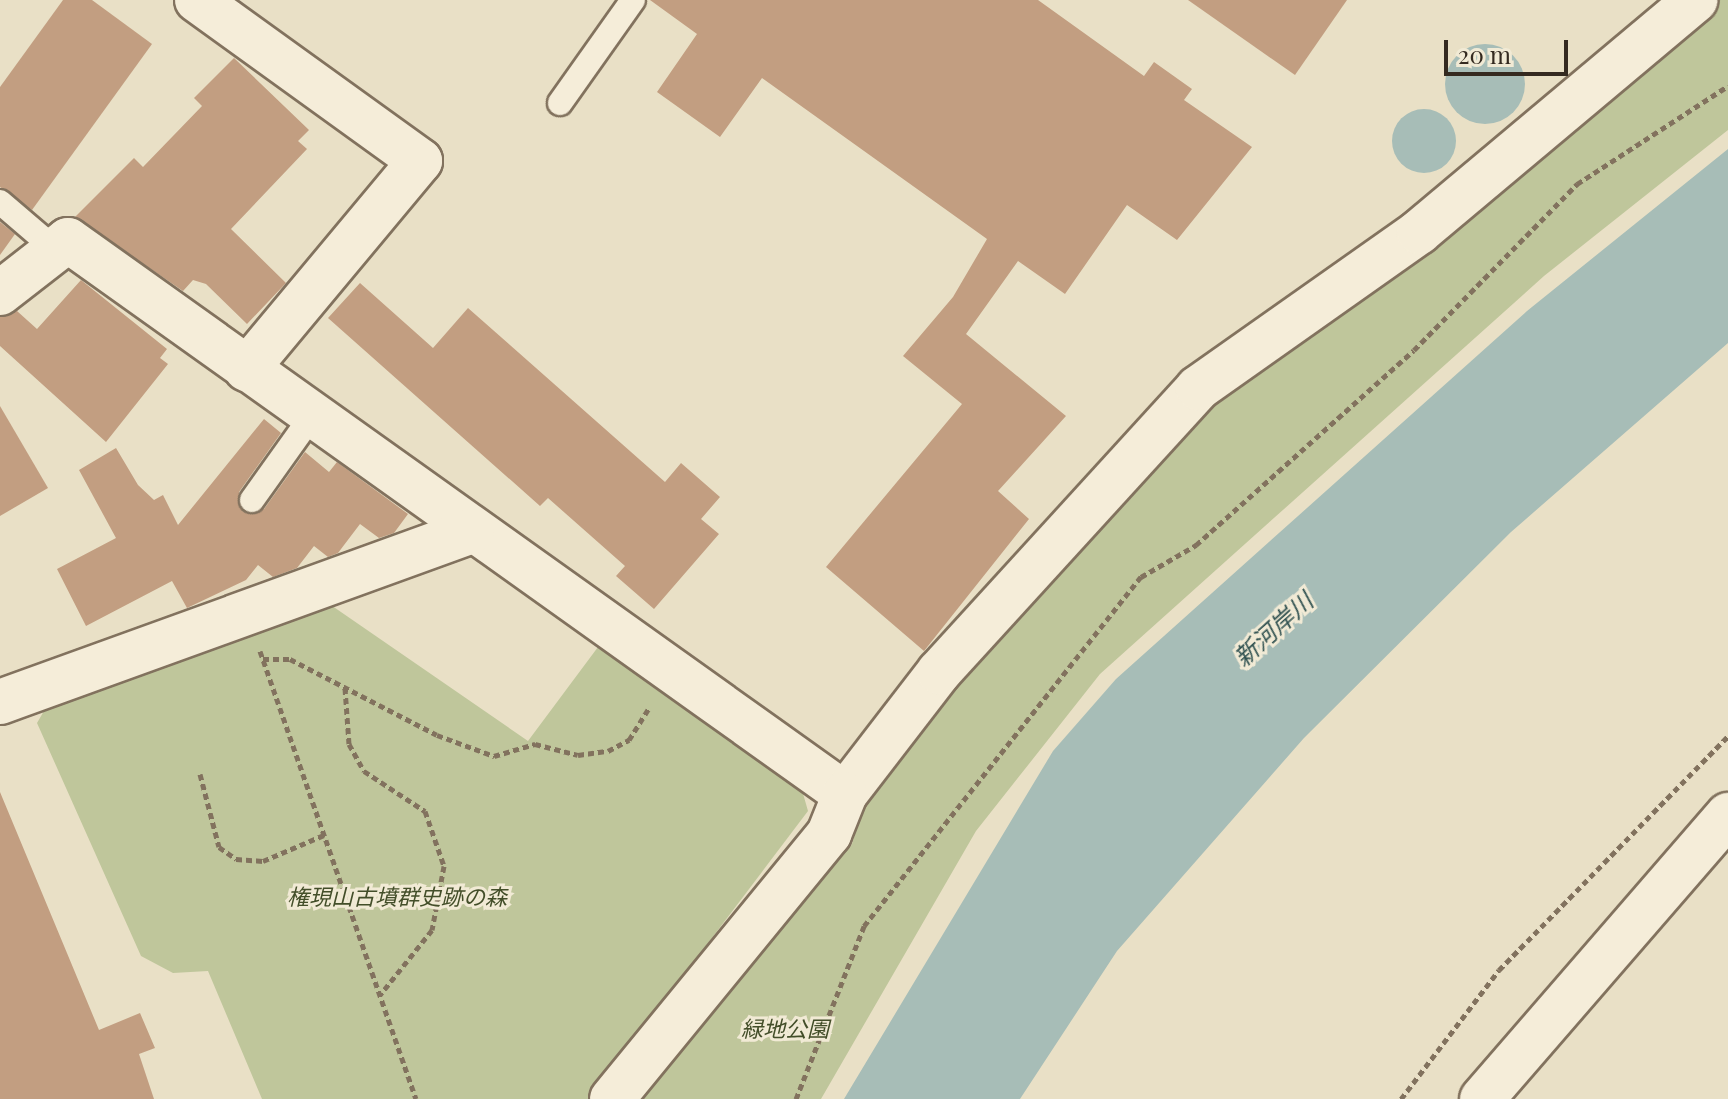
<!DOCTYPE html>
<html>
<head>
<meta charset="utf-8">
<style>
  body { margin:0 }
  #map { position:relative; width:1728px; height:1099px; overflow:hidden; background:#e9e0c6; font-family:"Playfair Display","Noto Sans JP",serif }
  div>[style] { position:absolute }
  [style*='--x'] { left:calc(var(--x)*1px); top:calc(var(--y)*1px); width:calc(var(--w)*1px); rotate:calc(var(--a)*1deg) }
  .green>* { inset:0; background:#bfc69b }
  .water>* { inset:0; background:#a7bdb7 }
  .round { border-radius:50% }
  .building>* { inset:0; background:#c29e81 }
  .path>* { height:5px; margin-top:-2.5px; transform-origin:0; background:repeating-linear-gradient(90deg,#82725e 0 6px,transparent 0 10px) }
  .roads { filter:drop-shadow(2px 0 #82725e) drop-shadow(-2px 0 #82725e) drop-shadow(0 2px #82725e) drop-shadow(0 -2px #82725e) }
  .service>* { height:24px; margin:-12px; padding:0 12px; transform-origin:12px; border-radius:12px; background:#f5edd9 }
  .minor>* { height:44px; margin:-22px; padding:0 22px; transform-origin:22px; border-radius:22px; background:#f5edd9 }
  .tertiary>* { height:44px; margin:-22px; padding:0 22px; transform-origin:22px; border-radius:22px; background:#f5edd9 }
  span { translate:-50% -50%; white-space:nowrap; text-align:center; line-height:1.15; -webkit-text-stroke:6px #f1ead5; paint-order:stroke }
  .park-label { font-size:22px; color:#434e29; font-style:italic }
  .water-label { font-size:24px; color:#315251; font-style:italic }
  .scale { position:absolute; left:1444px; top:40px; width:124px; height:36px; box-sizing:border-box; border:4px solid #342a20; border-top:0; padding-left:10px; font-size:24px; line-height:28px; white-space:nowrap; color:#342a20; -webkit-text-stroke:6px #f1ead5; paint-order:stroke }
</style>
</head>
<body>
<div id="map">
  <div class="green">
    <i style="clip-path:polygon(1718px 0,1728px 0,1728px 130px,1544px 276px,1100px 674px,976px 831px,821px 1099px,643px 1099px,852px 844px,866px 795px,948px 689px,1217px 394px)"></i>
    <i style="clip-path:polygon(325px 601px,528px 741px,598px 647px,802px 790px,808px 811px,590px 1099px,262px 1099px,208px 971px,173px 973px,141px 956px,37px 723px,48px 704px)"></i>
  </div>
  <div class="water">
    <i class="round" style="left:1445px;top:44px;width:80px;height:80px"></i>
    <i class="round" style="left:1392px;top:109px;width:64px;height:64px"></i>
    <i style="clip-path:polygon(1728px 149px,1728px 343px,1511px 532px,1304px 738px,1117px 951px,1020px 1099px,844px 1099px,1053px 751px,1116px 679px,1527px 311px)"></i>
  </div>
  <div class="building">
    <i style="clip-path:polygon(63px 0,92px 0,152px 44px,32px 210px,0 187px,0 87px)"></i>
    <i style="clip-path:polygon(650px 0,1038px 0,1144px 76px,1154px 62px,1192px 89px,1184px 100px,1252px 147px,1177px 240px,1127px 205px,1065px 294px,1018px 261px,966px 334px,1066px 416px,998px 491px,1029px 519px,924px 651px,826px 567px,962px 404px,903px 356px,953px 297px,987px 239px,762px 78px,720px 137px,657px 92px,697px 34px)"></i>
    <i style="clip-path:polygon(1188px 0,1347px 0,1295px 75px)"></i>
    <i style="clip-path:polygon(234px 58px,309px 130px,298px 141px,307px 149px,231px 229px,286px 283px,247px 324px,206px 284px,193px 280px,183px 291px,75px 217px,134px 158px,143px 167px,202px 106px,194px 98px)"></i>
    <i style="clip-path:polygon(0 222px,15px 234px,0 255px)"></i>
    <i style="clip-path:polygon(81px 280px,167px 349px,160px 358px,168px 364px,106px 442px,0 346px,0 317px,17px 311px,37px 329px)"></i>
    <i style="clip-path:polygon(360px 283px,433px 348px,468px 308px,665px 482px,681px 463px,720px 497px,701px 519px,719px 534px,654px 609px,616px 576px,625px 566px,548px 498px,540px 506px,328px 318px)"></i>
    <i style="clip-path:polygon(0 406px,48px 488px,0 516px)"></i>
    <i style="clip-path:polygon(264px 419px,281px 433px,239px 492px,243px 512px,264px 509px,305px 452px,329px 472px,337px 462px,408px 514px,394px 533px,379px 538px,360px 524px,338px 553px,328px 557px,314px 546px,297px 568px,273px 577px,258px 565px,246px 580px,187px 608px,172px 581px,86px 626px,57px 569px,116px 538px,79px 470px,116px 448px,138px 485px,154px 500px,163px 495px,178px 525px)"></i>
    <i style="clip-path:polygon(0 792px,99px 1030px,140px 1013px,155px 1048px,139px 1054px,154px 1099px,0 1099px)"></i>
  </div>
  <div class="path">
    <i style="--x:260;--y:651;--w:474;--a:70.8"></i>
    <i style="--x:263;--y:659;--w:27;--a:0"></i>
    <i style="--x:290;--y:659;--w:165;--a:27.3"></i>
    <i style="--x:437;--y:735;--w:61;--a:20.2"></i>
    <i style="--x:494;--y:756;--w:43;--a:-16.3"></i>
    <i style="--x:535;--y:744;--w:44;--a:14.3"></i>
    <i style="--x:578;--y:755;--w:30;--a:-8"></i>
    <i style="--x:608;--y:751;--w:24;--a:-28"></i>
    <i style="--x:629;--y:740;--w:39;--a:-58"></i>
    <i style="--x:345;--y:688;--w:56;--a:85.9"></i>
    <i style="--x:349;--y:744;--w:31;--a:61"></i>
    <i style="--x:364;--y:771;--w:73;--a:33.3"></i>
    <i style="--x:425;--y:811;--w:58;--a:70.9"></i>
    <i style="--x:444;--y:866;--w:65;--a:100.6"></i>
    <i style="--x:432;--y:930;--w:83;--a:128.7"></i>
    <i style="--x:200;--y:774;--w:75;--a:75.4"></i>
    <i style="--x:219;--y:847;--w:21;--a:35"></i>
    <i style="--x:236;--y:859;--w:27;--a:4"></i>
    <i style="--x:263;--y:861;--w:66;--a:-23.1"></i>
    <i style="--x:796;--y:1099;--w:186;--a:-68.5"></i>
    <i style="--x:864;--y:926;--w:446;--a:-51.6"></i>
    <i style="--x:1141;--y:577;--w:64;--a:-30.2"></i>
    <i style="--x:1196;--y:545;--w:292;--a:-41.8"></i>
    <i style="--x:1414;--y:350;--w:233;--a:-45.5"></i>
    <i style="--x:1577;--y:184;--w:180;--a:-33"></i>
    <i style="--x:1401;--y:1099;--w:162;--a:-52.8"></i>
    <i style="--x:1499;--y:970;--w:327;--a:-45.6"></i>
  </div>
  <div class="roads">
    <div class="service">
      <i style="--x:560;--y:103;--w:126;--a:-54.7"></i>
      <i style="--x:0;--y:202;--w:74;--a:40.6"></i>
      <i style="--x:252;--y:500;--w:103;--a:-54.5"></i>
    </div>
    <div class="minor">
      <i style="--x:197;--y:0;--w:275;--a:35.8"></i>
      <i style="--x:420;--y:161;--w:271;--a:129.8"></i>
      <i style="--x:0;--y:293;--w:86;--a:-37.9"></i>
      <i style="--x:68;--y:240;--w:954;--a:35.49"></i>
      <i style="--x:845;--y:794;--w:154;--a:-52.4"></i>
      <i style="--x:939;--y:672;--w:384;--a:-47.6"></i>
      <i style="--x:1198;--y:388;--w:271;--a:-35.2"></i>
      <i style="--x:1419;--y:232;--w:361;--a:-40"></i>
      <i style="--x:0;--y:702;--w:502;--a:-19.91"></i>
      <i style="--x:1482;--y:1099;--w:376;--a:-49.1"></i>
    </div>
    <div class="tertiary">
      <i style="--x:612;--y:1099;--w:343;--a:-50.7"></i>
      <i style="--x:829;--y:834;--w:43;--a:-68.2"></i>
    </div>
  </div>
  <div class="park-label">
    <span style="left:397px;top:897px">権現山古墳群史跡の森</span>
    <span style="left:785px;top:1029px">緑地公園</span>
  </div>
  <div class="water-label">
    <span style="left:1273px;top:629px;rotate:-42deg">新河岸川</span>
  </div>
  <div class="scale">20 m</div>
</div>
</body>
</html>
